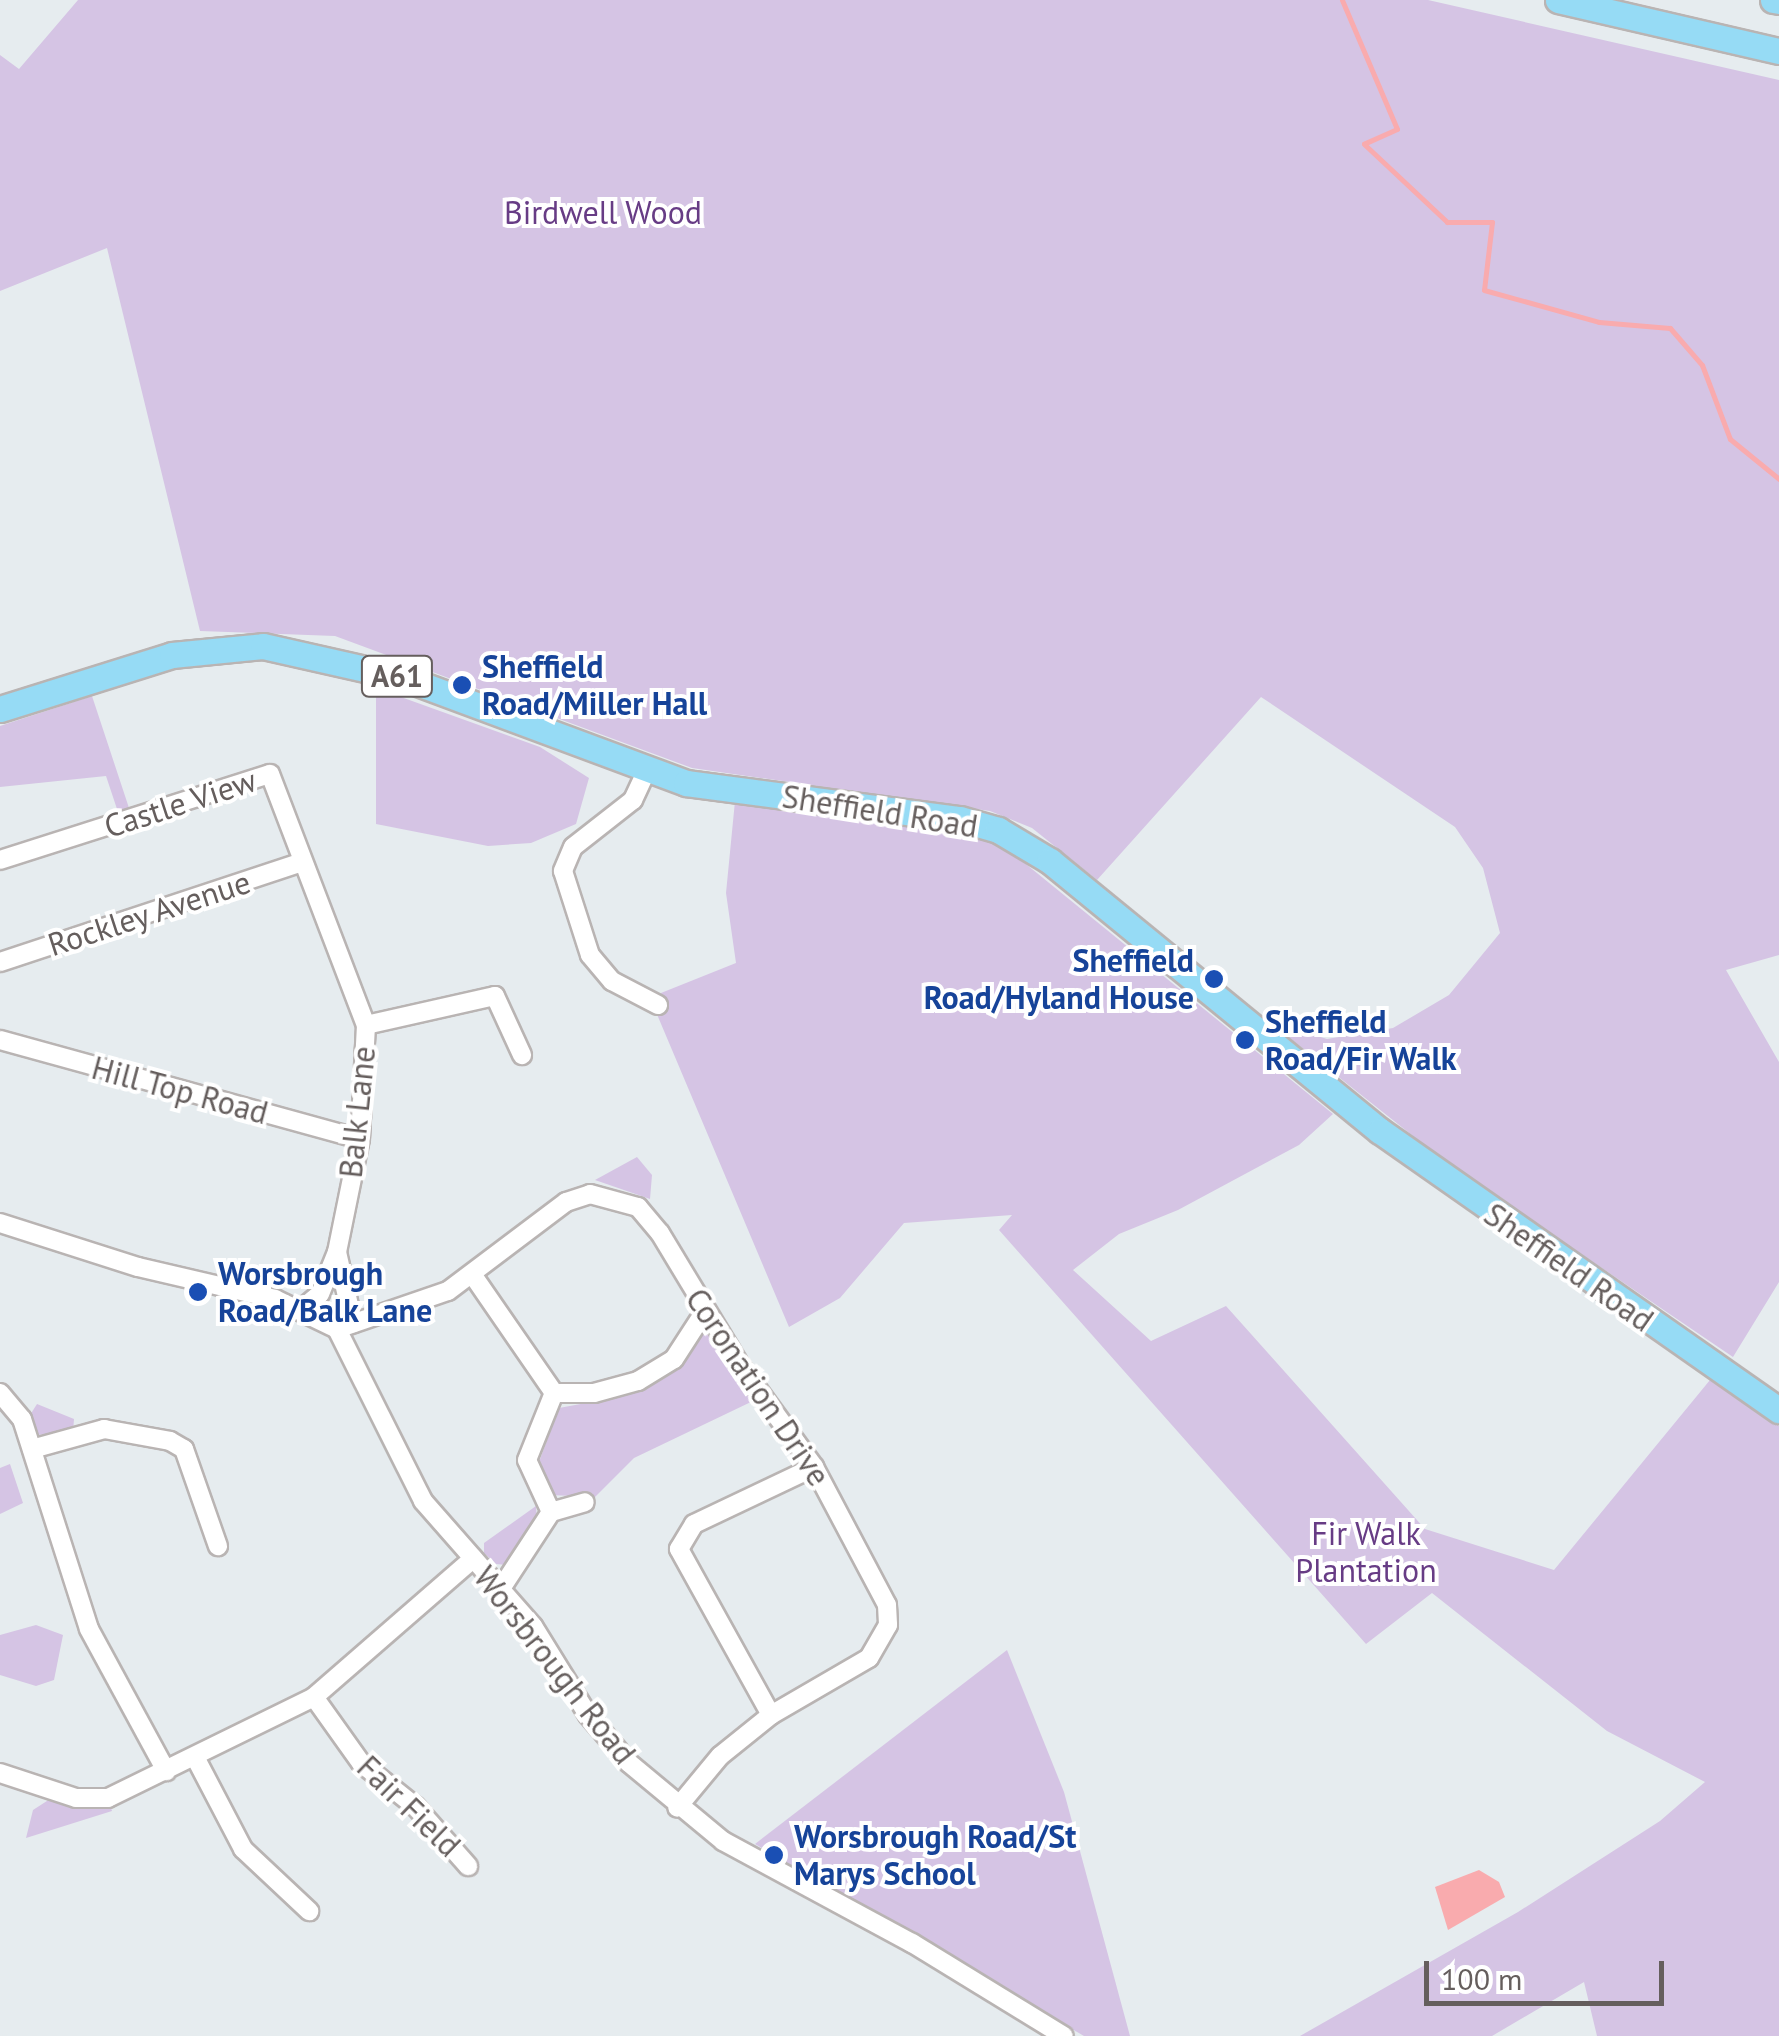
<!DOCTYPE html>
<html>
<head>
<meta charset="utf-8">
<style>
  body { margin:0 }
  #map { position:relative; width:1779px; height:2036px; overflow:hidden; background:#e6ecef; font-family:"PT Sans",sans-serif }
  div>[style] { position:absolute }
  [style*='--x'] { left:calc(var(--x)*1px); top:calc(var(--y)*1px); width:calc(var(--w)*1px); rotate:calc(var(--a)*1deg) }
  .green>* { inset:0; background:#d5c4e4 }
  .water>* { inset:0; background:#f9abae }
  .stream>* { height:5px; margin:-2.5px; padding:0 2.5px; transform-origin:2.5px; border-radius:2.5px; background:#f9abae }
  .roads { filter:drop-shadow(2px 0 #b9b4b3) drop-shadow(-2px 0 #b9b4b3) drop-shadow(0 2px #b9b4b3) drop-shadow(0 -2px #b9b4b3) }
  .minor>* { height:18px; margin:-9px; padding:0 9px; transform-origin:9px; border-radius:9px; background:#fff }
  .highway>* { height:25px; margin:-12.5px; padding:0 12.5px; transform-origin:12.5px; border-radius:12.5px; background:#96dbf5 }
  .dots>* { width:28px; height:28px; translate:-50% -50%; box-sizing:border-box; border:5px solid #fff; border-radius:50% }
  span { translate:-50% -50%; white-space:nowrap; text-align:center; line-height:1.15; -webkit-text-stroke:8px #fff; paint-order:stroke }
  .shield-label span { padding:2px 8px; background:#fff; border:2px solid; border-radius:8px; -webkit-text-stroke-width:0 }
  .shield-label { font-size:30px; color:#655e5d; font-weight:700 }
  .park-label { font-size:32px; color:#673c85 }
  .transit-label { font-size:32px; color:#164399; font-weight:700 }
  .left { translate:0 -50%; text-align:left }
  .right { translate:-100% -50%; text-align:right }
  .street-label { font-size:32px; color:#655e5d }
  .scale { position:absolute; left:1424px; top:1961px; width:240px; height:45px; box-sizing:border-box; border:5px solid #655e5d; border-top:0; padding-left:12px; font-size:30px; line-height:35px; white-space:nowrap; color:#655e5d; -webkit-text-stroke:8px #fff; paint-order:stroke }
</style>
</head>
<body>
<div id="map">
  <div class="green">
    <i style="clip-path:polygon(78px 0,1428px 0,1779px 80px,1779px 955px,1726px 970px,1779px 1062px,1779px 1282px,1733px 1357px,1447px 1163px,1267px 1020px,1327px 1039px,1393px 1028px,1449px 995px,1500px 933px,1483px 868px,1455px 827px,1261px 697px,1097px 880px,1032px 828px,990px 811px,692px 768px,335px 636px,200px 631px,107px 248px,0 291px,0 55px,19px 69px)"></i>
    <i style="clip-path:polygon(376px 688px,540px 747px,589px 778px,576px 824px,531px 843px,488px 846px,376px 824px)"></i>
    <i style="clip-path:polygon(92px 696px,130px 811px,119px 815px,106px 776px,0 787px,0 726px)"></i>
    <i style="clip-path:polygon(735px 801px,953px 830px,1005px 847px,1333px 1114px,1299px 1145px,1178px 1210px,1119px 1234px,1073px 1270px,1151px 1341px,1226px 1306px,1425px 1529px,1554px 1570px,1710px 1380px,1779px 1426px,1779px 2036px,1597px 2036px,1584px 1982px,1492px 2036px,1300px 2036px,1518px 1912px,1660px 1821px,1705px 1782px,1607px 1731px,1432px 1593px,1366px 1644px,999px 1230px,1012px 1215px,904px 1223px,840px 1298px,789px 1327px,656px 1012px,661px 993px,736px 963px,726px 893px)"></i>
    <i style="clip-path:polygon(637px 1157px,652px 1175px,650px 1199px,595px 1180px)"></i>
    <i style="clip-path:polygon(707px 1329px,753px 1401px,634px 1458px,595px 1497px,550px 1495px,536px 1470px,559px 1408px,624px 1396px,679px 1367px)"></i>
    <i style="clip-path:polygon(37px 1404px,74px 1419px,73px 1432px,37px 1435px,30px 1415px)"></i>
    <i style="clip-path:polygon(10px 1464px,23px 1503px,0 1514px,0 1468px)"></i>
    <i style="clip-path:polygon(536px 1506px,537px 1520px,507px 1565px,496px 1564px,484px 1553px,484px 1543px)"></i>
    <i style="clip-path:polygon(36px 1625px,63px 1635px,54px 1680px,36px 1686px,0 1675px,0 1635px)"></i>
    <i style="clip-path:polygon(1007px 1650px,1064px 1792px,1130px 2036px,1084px 2036px,755px 1844px)"></i>
    <i style="clip-path:polygon(50px 1799px,110px 1805px,112px 1811px,26px 1838px,33px 1810px)"></i>
  </div>
  <div class="water">
    <i style="clip-path:polygon(1479px 1870px,1499px 1882px,1505px 1897px,1448px 1930px,1435px 1887px)"></i>
  </div>
  <div class="stream">
    <i style="--x:1342;--y:0;--w:140;--a:66.9"></i>
    <i style="--x:1397;--y:129;--w:36;--a:156"></i>
    <i style="--x:1364;--y:144;--w:114;--a:43.2"></i>
    <i style="--x:1447;--y:222;--w:45;--a:0"></i>
    <i style="--x:1492;--y:222;--w:68;--a:96.7"></i>
    <i style="--x:1484;--y:290;--w:119;--a:15.5"></i>
    <i style="--x:1599;--y:322;--w:71;--a:4.8"></i>
    <i style="--x:1670;--y:328;--w:49;--a:49.1"></i>
    <i style="--x:1702;--y:365;--w:79;--a:69.3"></i>
    <i style="--x:1730;--y:439;--w:63;--a:39.2"></i>
  </div>
  <div class="roads">
    <div class="minor">
      <i style="--x:646;--y:772;--w:31;--a:115"></i>
      <i style="--x:633;--y:800;--w:76;--a:141.9"></i>
      <i style="--x:573;--y:847;--w:26;--a:113"></i>
      <i style="--x:563;--y:871;--w:88;--a:72.2"></i>
      <i style="--x:590;--y:955;--w:34;--a:50"></i>
      <i style="--x:612;--y:981;--w:52;--a:27.6"></i>
      <i style="--x:0;--y:860;--w:283;--a:-17.7"></i>
      <i style="--x:270;--y:774;--w:269;--a:69.1"></i>
      <i style="--x:366;--y:1025;--w:114;--a:93"></i>
      <i style="--x:360;--y:1139;--w:115;--a:101.5"></i>
      <i style="--x:0;--y:962;--w:315;--a:-18.3"></i>
      <i style="--x:366;--y:1025;--w:132;--a:-12.7"></i>
      <i style="--x:495;--y:996;--w:65;--a:65.4"></i>
      <i style="--x:0;--y:1040;--w:373;--a:15.4"></i>
      <i style="--x:0;--y:1223;--w:145;--a:17.7"></i>
      <i style="--x:138;--y:1267;--w:141;--a:13.1"></i>
      <i style="--x:275;--y:1299;--w:69;--a:25.8"></i>
      <i style="--x:337;--y:1329;--w:192;--a:63.4"></i>
      <i style="--x:423;--y:1501;--w:167;--a:48.7"></i>
      <i style="--x:533;--y:1626;--w:105;--a:58.3"></i>
      <i style="--x:588;--y:1715;--w:63;--a:49.5"></i>
      <i style="--x:629;--y:1763;--w:122;--a:39.7"></i>
      <i style="--x:723;--y:1841;--w:215;--a:28.4"></i>
      <i style="--x:912;--y:1943;--w:178;--a:31.5"></i>
      <i style="--x:472;--y:1274;--w:145;--a:55.4"></i>
      <i style="--x:554;--y:1393;--w:40;--a:0"></i>
      <i style="--x:594;--y:1393;--w:46;--a:-15.3"></i>
      <i style="--x:638;--y:1381;--w:42;--a:-31.4"></i>
      <i style="--x:674;--y:1359;--w:57;--a:-57.1"></i>
      <i style="--x:302;--y:1309;--w:23;--a:-40"></i>
      <i style="--x:320;--y:1294;--w:45;--a:-68"></i>
      <i style="--x:337;--y:1252;--w:73;--a:77.3"></i>
      <i style="--x:337;--y:1329;--w:117;--a:-18.9"></i>
      <i style="--x:448;--y:1291;--w:148;--a:-37"></i>
      <i style="--x:566;--y:1202;--w:25;--a:-18"></i>
      <i style="--x:590;--y:1194;--w:50;--a:15.2"></i>
      <i style="--x:638;--y:1207;--w:34;--a:50"></i>
      <i style="--x:660;--y:1233;--w:153;--a:58.9"></i>
      <i style="--x:739;--y:1364;--w:127;--a:53.9"></i>
      <i style="--x:814;--y:1467;--w:156;--a:62.1"></i>
      <i style="--x:887;--y:1605;--w:20;--a:87"></i>
      <i style="--x:888;--y:1625;--w:38;--a:120"></i>
      <i style="--x:869;--y:1658;--w:113;--a:149.8"></i>
      <i style="--x:771;--y:1715;--w:65;--a:141.2"></i>
      <i style="--x:720;--y:1756;--w:67;--a:129.6"></i>
      <i style="--x:0;--y:1393;--w:34;--a:50"></i>
      <i style="--x:22;--y:1419;--w:220;--a:72.3"></i>
      <i style="--x:89;--y:1629;--w:162;--a:61.5"></i>
      <i style="--x:32;--y:1449;--w:75;--a:-15.5"></i>
      <i style="--x:104;--y:1429;--w:67;--a:10.3"></i>
      <i style="--x:170;--y:1441;--w:16;--a:30"></i>
      <i style="--x:184;--y:1449;--w:103;--a:70.7"></i>
      <i style="--x:551;--y:1512;--w:57;--a:-114.8"></i>
      <i style="--x:527;--y:1460;--w:72;--a:-68.1"></i>
      <i style="--x:551;--y:1512;--w:35;--a:-16"></i>
      <i style="--x:502;--y:1587;--w:90;--a:-56.8"></i>
      <i style="--x:314;--y:1697;--w:81;--a:54.5"></i>
      <i style="--x:361;--y:1763;--w:70;--a:38.7"></i>
      <i style="--x:416;--y:1807;--w:79;--a:48.6"></i>
      <i style="--x:771;--y:1715;--w:190;--a:-119"></i>
      <i style="--x:679;--y:1549;--w:29;--a:-59"></i>
      <i style="--x:694;--y:1524;--w:133;--a:-25.4"></i>
      <i style="--x:195;--y:1757;--w:104;--a:62.4"></i>
      <i style="--x:243;--y:1849;--w:91;--a:43.2"></i>
      <i style="--x:0;--y:1773;--w:80;--a:18.2"></i>
      <i style="--x:76;--y:1798;--w:32;--a:0"></i>
      <i style="--x:108;--y:1798;--w:229;--a:-26.1"></i>
      <i style="--x:314;--y:1697;--w:211;--a:-41"></i>
    </div>
    <div class="highway">
      <i style="--x:1558;--y:0;--w:227;--a:13"></i>
      <i style="--x:1773;--y:0;--w:6;--a:9"></i>
      <i style="--x:0;--y:709;--w:180;--a:-17.4"></i>
      <i style="--x:172;--y:655;--w:91;--a:-5.6"></i>
      <i style="--x:263;--y:646;--w:141;--a:12.7"></i>
      <i style="--x:401;--y:677;--w:304;--a:20.4"></i>
      <i style="--x:686;--y:783;--w:276;--a:7.5"></i>
      <i style="--x:960;--y:819;--w:40;--a:16"></i>
      <i style="--x:998;--y:830;--w:61;--a:30.8"></i>
      <i style="--x:1050;--y:861;--w:426;--a:39.3"></i>
      <i style="--x:1380;--y:1131;--w:487;--a:35"></i>
    </div>
  </div>
  <div class="dots">
    <i style="left:462px;top:685px;background:#1a4fb4"></i>
    <i style="left:1214px;top:979px;background:#1a4fb4"></i>
    <i style="left:1245px;top:1040px;background:#1a4fb4"></i>
    <i style="left:198px;top:1292px;background:#1a4fb4"></i>
    <i style="left:774px;top:1855px;background:#1a4fb4"></i>
  </div>
  <div class="shield-label">
    <span style="left:397px;top:676px">A61</span>
  </div>
  <div class="park-label">
    <span style="left:603px;top:212px">Birdwell Wood</span>
    <span style="left:1366px;top:1552px">Fir Walk<br>Plantation</span>
  </div>
  <div class="transit-label">
    <span class="left" style="left:482px;top:685px">Sheffield<br>Road/Miller Hall</span>
    <span class="right" style="left:1194px;top:979px">Sheffield<br>Road/Hyland House</span>
    <span class="left" style="left:1265px;top:1040px">Sheffield<br>Road/Fir Walk</span>
    <span class="left" style="left:218px;top:1292px">Worsbrough<br>Road/Balk Lane</span>
    <span class="left" style="left:794px;top:1855px">Worsbrough Road/St<br>Marys School</span>
  </div>
  <div class="street-label">
    <span style="left:180px;top:803px;rotate:-18deg">Castle View</span>
    <span style="left:880px;top:811px;rotate:9deg">Sheffield Road</span>
    <span style="left:149px;top:913px;rotate:-18deg">Rockley Avenue</span>
    <span style="left:180px;top:1090px;rotate:15deg">Hill Top Road</span>
    <span style="left:357px;top:1112px;rotate:-84deg">Balk Lane</span>
    <span style="left:1569px;top:1267px;rotate:35deg">Sheffield Road</span>
    <span style="left:758px;top:1387px;rotate:56deg">Coronation Drive</span>
    <span style="left:555px;top:1665px;rotate:52deg">Worsbrough Road</span>
    <span style="left:409px;top:1806px;rotate:44deg">Fair Field</span>
  </div>
  <div class="scale">100 m</div>
</div>
</body>
</html>
